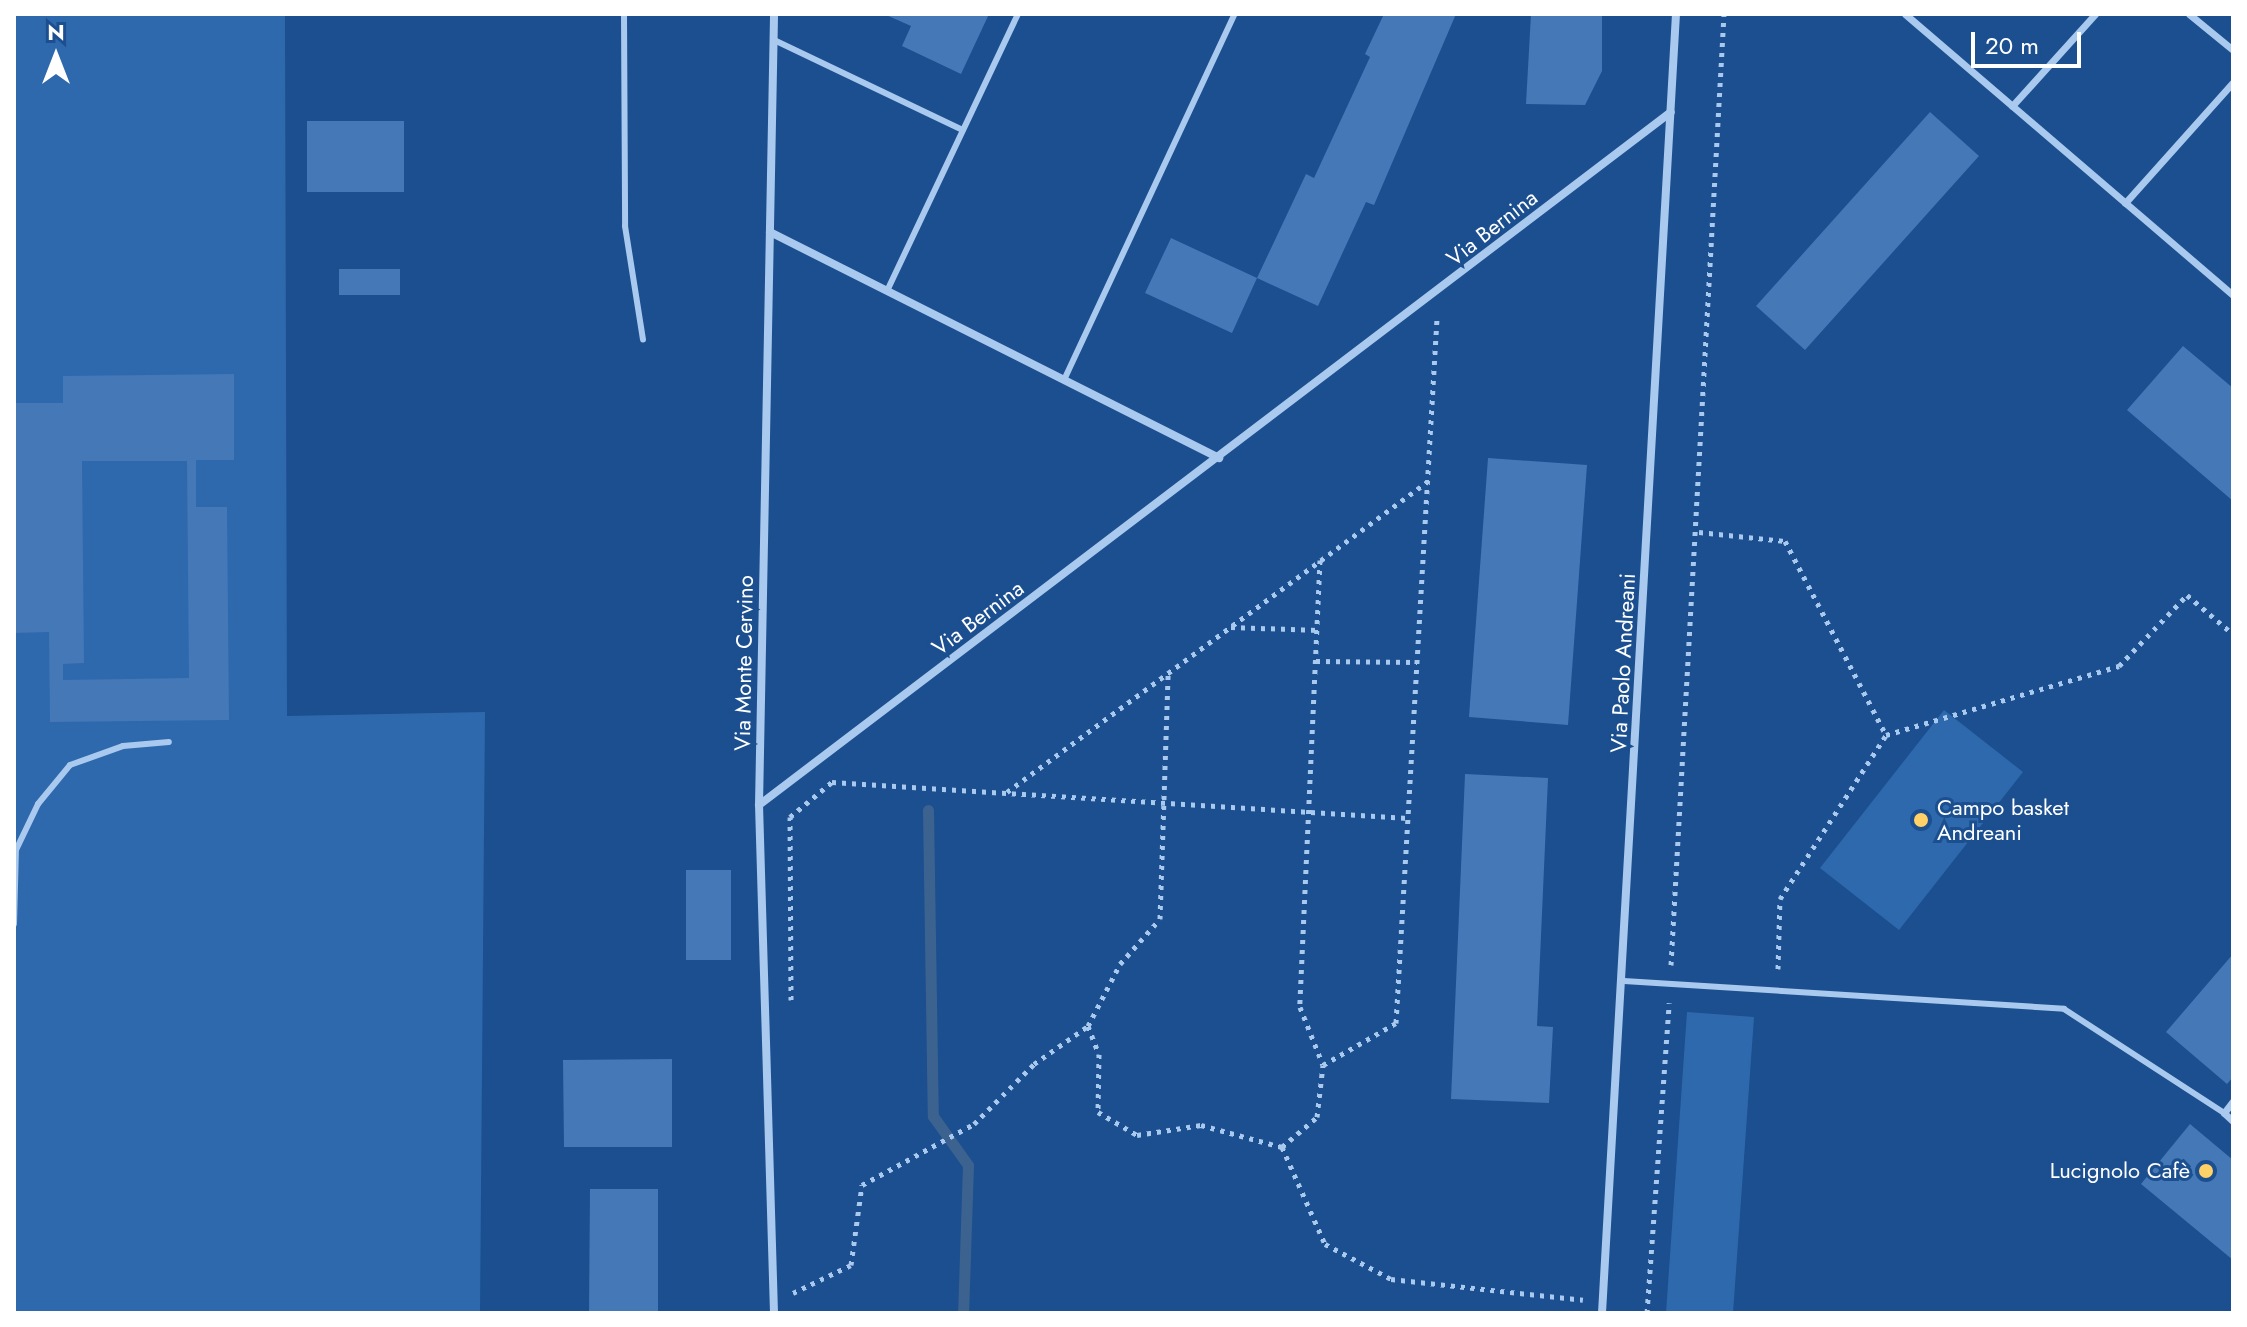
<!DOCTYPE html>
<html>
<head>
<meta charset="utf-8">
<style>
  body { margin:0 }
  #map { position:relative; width:2247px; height:1327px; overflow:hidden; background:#1b4f8f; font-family:Jost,sans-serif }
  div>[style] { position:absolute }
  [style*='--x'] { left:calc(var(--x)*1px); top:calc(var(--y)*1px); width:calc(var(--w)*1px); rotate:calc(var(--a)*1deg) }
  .green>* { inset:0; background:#2e69ad }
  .stream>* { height:11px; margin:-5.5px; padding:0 5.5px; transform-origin:5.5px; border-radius:5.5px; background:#3c6290 }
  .building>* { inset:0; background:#4478b7 }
  .path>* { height:5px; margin-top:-2.5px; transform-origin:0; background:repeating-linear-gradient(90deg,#a9c9ee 0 4px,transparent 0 10px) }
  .service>* { height:6px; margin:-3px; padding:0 3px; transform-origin:3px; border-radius:3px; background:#a9c9ee }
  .pedestrian>* { height:7px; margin:-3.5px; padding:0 3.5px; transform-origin:3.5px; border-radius:3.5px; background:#a9c9ee }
  .minor>* { height:8px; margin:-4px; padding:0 4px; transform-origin:4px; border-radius:4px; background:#a9c9ee }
  .dots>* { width:22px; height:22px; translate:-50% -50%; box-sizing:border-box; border:4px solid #1b4f8f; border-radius:50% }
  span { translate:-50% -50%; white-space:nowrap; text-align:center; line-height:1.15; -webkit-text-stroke:6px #1b4f8f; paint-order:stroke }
  .street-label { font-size:22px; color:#fff }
  .poi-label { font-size:22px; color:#fff }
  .left { translate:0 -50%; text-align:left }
  .right { translate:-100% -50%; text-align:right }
  .frame { position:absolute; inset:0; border:16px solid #fff; pointer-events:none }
  .north { position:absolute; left:16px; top:16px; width:80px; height:80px; -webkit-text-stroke:6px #1b4f8f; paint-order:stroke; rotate:0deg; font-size:22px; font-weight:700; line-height:32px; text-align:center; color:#fff }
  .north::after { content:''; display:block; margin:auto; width:28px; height:36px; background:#fff; clip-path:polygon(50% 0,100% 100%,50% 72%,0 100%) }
  .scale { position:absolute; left:1971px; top:32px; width:110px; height:36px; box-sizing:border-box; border:4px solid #fff; border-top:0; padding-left:10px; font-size:24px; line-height:28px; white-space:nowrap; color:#fff; -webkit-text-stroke:6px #1b4f8f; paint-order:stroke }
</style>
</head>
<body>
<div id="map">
  <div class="green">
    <i style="clip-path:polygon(14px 14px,285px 14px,287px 716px,485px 712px,480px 1313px,14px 1313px)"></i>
    <i style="clip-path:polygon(1944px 710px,2023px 772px,1899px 930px,1820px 868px)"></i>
    <i style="clip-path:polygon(1687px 1012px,1754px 1017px,1733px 1313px,1666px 1313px)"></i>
  </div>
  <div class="stream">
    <i style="--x:928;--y:810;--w:306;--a:89.1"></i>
    <i style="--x:933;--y:1116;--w:60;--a:54.5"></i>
    <i style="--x:968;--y:1165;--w:148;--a:91.9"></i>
  </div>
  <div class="building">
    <i style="clip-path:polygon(884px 14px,989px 14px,961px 74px,902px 46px,911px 26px)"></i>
    <i style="clip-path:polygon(1384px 14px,1456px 14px,1374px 205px,1366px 202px,1318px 306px,1257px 278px,1232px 333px,1145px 293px,1171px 238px,1257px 278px,1306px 174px,1314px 178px,1370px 57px,1365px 54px)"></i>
    <i style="clip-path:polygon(1531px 14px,1602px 14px,1602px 71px,1585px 105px,1526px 104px)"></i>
    <i style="clip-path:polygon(1930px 112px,1979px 156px,1805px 350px,1756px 306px)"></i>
    <i style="clip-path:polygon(307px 121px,404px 121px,404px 192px,307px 192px)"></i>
    <i style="clip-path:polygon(339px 269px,400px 269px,400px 295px,339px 295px)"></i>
    <i style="clip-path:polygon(2183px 346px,2233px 388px,2233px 501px,2127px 410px)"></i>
    <i style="clip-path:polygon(evenodd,234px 374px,234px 460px,196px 460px,196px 507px,227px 507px,229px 720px,50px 722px,49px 632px,14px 633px,14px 403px,63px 403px,63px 376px,234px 374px,82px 461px,187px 461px,189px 678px,63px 680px,63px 664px,84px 663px,82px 461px)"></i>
    <i style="clip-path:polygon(1488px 458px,1587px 465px,1568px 725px,1469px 717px)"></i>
    <i style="clip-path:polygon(1465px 774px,1548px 778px,1537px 1026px,1553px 1027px,1549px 1103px,1451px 1099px)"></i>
    <i style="clip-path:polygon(686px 870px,731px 870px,731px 960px,686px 960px)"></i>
    <i style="clip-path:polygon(2233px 954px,2233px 1077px,2227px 1084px,2166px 1032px)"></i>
    <i style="clip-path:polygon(672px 1059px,672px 1147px,564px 1147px,563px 1060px)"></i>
    <i style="clip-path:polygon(2190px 1124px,2233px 1160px,2233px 1260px,2141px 1184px)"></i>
    <i style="clip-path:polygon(590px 1189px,658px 1189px,658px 1313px,589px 1313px)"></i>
  </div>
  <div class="path">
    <i style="--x:1699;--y:532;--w:86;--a:6"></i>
    <i style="--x:1785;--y:541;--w:219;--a:62.5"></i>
    <i style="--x:1320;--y:560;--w:447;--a:92.6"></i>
    <i style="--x:1300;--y:1007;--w:62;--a:68.4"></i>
    <i style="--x:1231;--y:627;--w:87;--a:2"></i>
    <i style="--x:1316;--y:661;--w:101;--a:0.6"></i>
    <i style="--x:1007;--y:792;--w:522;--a:-36.43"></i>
    <i style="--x:1671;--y:965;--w:952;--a:-86.81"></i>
    <i style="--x:1778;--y:969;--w:70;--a:-88.4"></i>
    <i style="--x:1780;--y:899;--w:195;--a:-57.1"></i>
    <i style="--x:1886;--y:735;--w:243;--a:-16.5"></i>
    <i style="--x:2119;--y:666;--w:98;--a:-46.2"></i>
    <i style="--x:2187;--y:595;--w:60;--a:40.3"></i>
    <i style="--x:791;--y:1000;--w:183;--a:-90.3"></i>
    <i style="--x:790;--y:817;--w:55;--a:-39.8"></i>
    <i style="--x:832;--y:782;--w:577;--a:3.58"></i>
    <i style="--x:1088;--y:1026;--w:30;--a:69"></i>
    <i style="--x:1099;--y:1054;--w:58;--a:91"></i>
    <i style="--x:1098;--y:1112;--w:45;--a:30.5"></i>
    <i style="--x:1137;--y:1135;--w:65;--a:-8.9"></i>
    <i style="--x:1201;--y:1125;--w:84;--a:15.2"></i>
    <i style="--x:1282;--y:1147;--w:46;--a:-40.6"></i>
    <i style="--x:1317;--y:1117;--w:52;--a:-83.4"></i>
    <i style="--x:1323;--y:1065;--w:84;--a:-29.9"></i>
    <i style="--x:1396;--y:1023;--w:706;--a:-86.67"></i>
    <i style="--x:1282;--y:1147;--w:106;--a:66.1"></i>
    <i style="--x:1325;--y:1244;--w:75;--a:27.9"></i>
    <i style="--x:1391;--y:1279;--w:193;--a:6.2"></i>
    <i style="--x:793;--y:1293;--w:64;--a:-25.8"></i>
    <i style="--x:851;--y:1265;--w:81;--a:-82.2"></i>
    <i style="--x:862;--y:1185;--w:128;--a:-28.6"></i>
    <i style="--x:974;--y:1124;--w:85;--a:-45"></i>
    <i style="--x:1034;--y:1064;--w:66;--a:-35.1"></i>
    <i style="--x:1088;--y:1026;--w:70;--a:-62.7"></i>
    <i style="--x:1120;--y:964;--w:60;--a:-48.4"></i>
    <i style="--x:1160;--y:919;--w:245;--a:-88.1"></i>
    <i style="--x:1647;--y:1313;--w:311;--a:-85.9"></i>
  </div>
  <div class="service">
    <i style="--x:624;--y:14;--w:212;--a:89.7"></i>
    <i style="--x:625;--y:226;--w:115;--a:81"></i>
    <i style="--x:774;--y:40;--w:209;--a:25.5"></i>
    <i style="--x:887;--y:291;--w:306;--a:-64.7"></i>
    <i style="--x:1064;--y:380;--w:404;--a:-65"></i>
    <i style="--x:14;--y:924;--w:74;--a:-88.5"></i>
    <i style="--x:16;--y:850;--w:51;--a:-64.4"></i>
    <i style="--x:38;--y:804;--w:50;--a:-50.6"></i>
    <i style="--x:70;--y:765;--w:56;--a:-19.7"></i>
    <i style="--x:123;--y:746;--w:46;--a:-5"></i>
    <i style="--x:1624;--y:981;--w:441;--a:3.6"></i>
    <i style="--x:2064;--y:1009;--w:191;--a:33"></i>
  </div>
  <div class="pedestrian">
    <i style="--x:1905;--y:14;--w:432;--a:40.6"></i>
    <i style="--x:2189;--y:14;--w:57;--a:39.3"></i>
    <i style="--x:2012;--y:106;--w:124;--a:-47.9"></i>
    <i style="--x:2125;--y:203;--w:162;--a:-48.2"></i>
    <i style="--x:2233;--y:1101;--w:15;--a:127"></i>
    <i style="--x:2224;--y:1113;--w:12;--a:42"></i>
  </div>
  <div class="minor">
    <i style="--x:770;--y:232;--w:503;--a:26.72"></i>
    <i style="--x:759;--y:805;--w:1145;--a:-37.23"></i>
    <i style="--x:774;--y:1313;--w:508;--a:-91.69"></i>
    <i style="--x:759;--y:805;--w:791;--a:-88.91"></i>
    <i style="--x:1602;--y:1313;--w:1301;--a:-86.74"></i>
  </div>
  <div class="dots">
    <i style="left:1921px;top:820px;background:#ffd166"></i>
    <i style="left:2206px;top:1171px;background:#ffd166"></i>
  </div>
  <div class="street-label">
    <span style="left:1492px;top:228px;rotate:-38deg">Via Bernina</span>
    <span style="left:978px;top:618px;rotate:-37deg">Via Bernina</span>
    <span style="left:744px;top:663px;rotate:-89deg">Via Monte Cervino</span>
    <span style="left:1623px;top:663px;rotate:-87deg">Via Paolo Andreani</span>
  </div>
  <div class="poi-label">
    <span class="left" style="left:1937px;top:820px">Campo basket<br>Andreani</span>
    <span class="right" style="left:2190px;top:1171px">Lucignolo Cafè</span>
  </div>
  <div class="frame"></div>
  <div class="north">N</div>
  <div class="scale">20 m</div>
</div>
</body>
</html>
